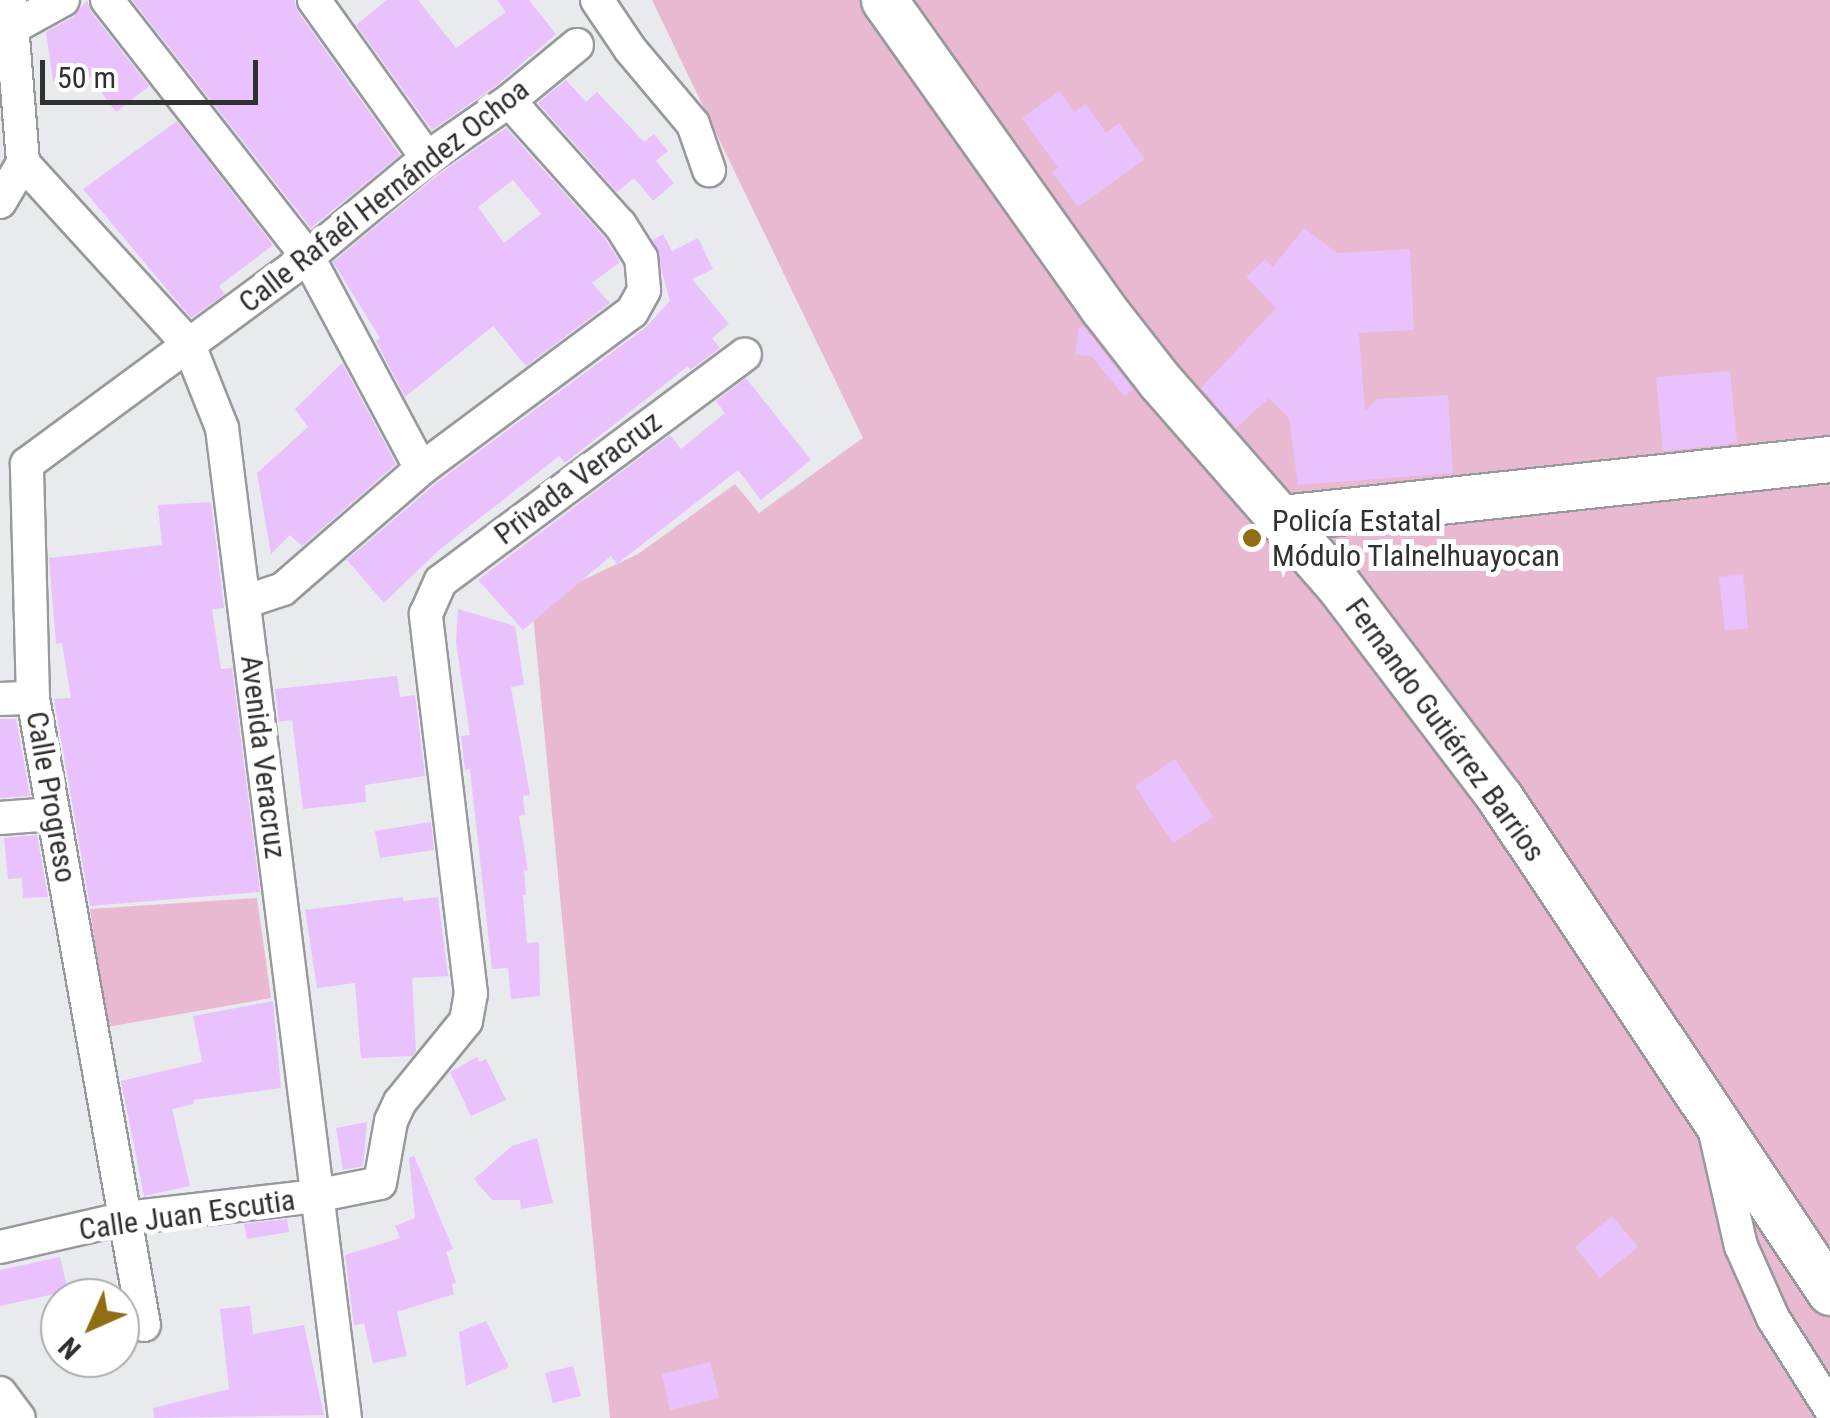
<!DOCTYPE html>
<html>
<head>
<meta charset="utf-8">
<style>
  body { margin:0 }
  #map { position:relative; width:1830px; height:1418px; overflow:hidden; background:#e9eaed; font-family:"Roboto Condensed",sans-serif }
  div>[style] { position:absolute }
  [style*='--x'] { left:calc(var(--x)*1px); top:calc(var(--y)*1px); width:calc(var(--w)*1px); rotate:calc(var(--a)*1deg) }
  .green>* { inset:0; background:#e9b8d1 }
  .building>* { inset:0; background:#e9c1fd }
  .roads { filter:drop-shadow(2px 0 #98999c) drop-shadow(-2px 0 #98999c) drop-shadow(0 2px #98999c) drop-shadow(0 -2px #98999c) }
  .street>* { height:32px; margin:-16px; padding:0 16px; transform-origin:16px; border-radius:16px; background:#fff }
  .secondary>* { height:45px; margin:-22.5px; padding:0 22.5px; transform-origin:22.5px; border-radius:22.5px; background:#fff }
  .dots>* { width:28px; height:28px; translate:-50% -50%; box-sizing:border-box; border:5px solid #fff; border-radius:50% }
  span { translate:-50% -50%; white-space:nowrap; text-align:center; line-height:1.15; -webkit-text-stroke:10px #fff; paint-order:stroke }
  .street-label { font-size:30px; color:#303031 }
  .poi-label { font-size:30px; color:#303031 }
  .left { translate:0 -50%; text-align:left }
  .north { position:absolute; left:40px; top:1278px; width:100px; height:100px; box-sizing:border-box; background:#fff; border:2px solid #acacad; border-radius:50%; rotate:225deg; font-size:28px; font-weight:700; line-height:40px; text-align:center; color:#303031 }
  .north::after { content:''; display:block; margin:auto; width:35px; height:45px; background:#906e13; clip-path:polygon(50% 0,100% 100%,50% 72%,0 100%) }
  .scale { position:absolute; left:40px; top:60px; width:218px; height:45px; box-sizing:border-box; border:5px solid #303031; border-top:0; padding-left:12px; font-size:30px; line-height:35px; white-space:nowrap; color:#303031; -webkit-text-stroke:8px #fff; paint-order:stroke }
</style>
</head>
<body>
<div id="map">
  <div class="green">
    <i style="clip-path:polygon(652px 0,1830px 0,1830px 1418px,610px 1418px,532px 604px,638px 554px,735px 484px,759px 513px,863px 438px)"></i>
    <i style="clip-path:polygon(257px 898px,271px 998px,107px 1027px,90px 909px)"></i>
  </div>
  <div class="building">
    <i style="clip-path:polygon(87px 0,91px 12px,149px 86px,116px 112px,90px 77px,53px 81px,46px 32px,73px 17px)"></i>
    <i style="clip-path:polygon(132px 0,294px 0,298px 12px,400px 155px,311px 228px)"></i>
    <i style="clip-path:polygon(387px 0,418px 0,456px 48px,506px 12px,497px 0,529px 0,556px 34px,497px 85px,432px 130px,356px 25px)"></i>
    <i style="clip-path:polygon(566px 80px,586px 102px,597px 92px,644px 142px,654px 134px,668px 151px,656px 161px,674px 183px,653px 201px,634px 178px,617px 192px,538px 103px)"></i>
    <i style="clip-path:polygon(1059px 91px,1074px 112px,1086px 104px,1106px 133px,1119px 123px,1145px 159px,1078px 207px,1052px 172px,1058px 168px,1022px 118px)"></i>
    <i style="clip-path:polygon(177px 121px,273px 245px,219px 286px,225px 294px,191px 318px,83px 189px)"></i>
    <i style="clip-path:polygon(evenodd,506px 128px,604px 237px,620px 262px,592px 283px,610px 303px,526px 366px,493px 326px,405px 397px,376px 341px,380px 338px,333px 262px,439px 174px,506px 128px,513px 180px,541px 214px,504px 243px,478px 207px,513px 180px)"></i>
    <i style="clip-path:polygon(1304px 228px,1337px 253px,1410px 249px,1414px 330px,1359px 333px,1365px 411px,1377px 399px,1448px 395px,1453px 473px,1298px 485px,1289px 418px,1269px 398px,1236px 428px,1201px 388px,1276px 308px,1246px 277px,1265px 259px,1273px 267px)"></i>
    <i style="clip-path:polygon(663px 234px,672px 251px,698px 238px,713px 269px,692px 279px,729px 324px,712px 338px,720px 348px,690px 370px,688px 366px,565px 463px,559px 456px,439px 550px,384px 603px,347px 560px,434px 485px,645px 328px,670px 301px,653px 240px)"></i>
    <i style="clip-path:polygon(1079px 327px,1084px 327px,1133px 389px,1124px 396px,1091px 356px,1075px 355px)"></i>
    <i style="clip-path:polygon(342px 363px,396px 464px,302px 546px,290px 535px,271px 554px,257px 473px,308px 427px,295px 409px)"></i>
    <i style="clip-path:polygon(1730px 371px,1737px 443px,1663px 451px,1656px 377px)"></i>
    <i style="clip-path:polygon(746px 378px,811px 460px,761px 500px,738px 470px,617px 564px,611px 556px,523px 630px,478px 580px,670px 435px,681px 449px,725px 413px,716px 401px)"></i>
    <i style="clip-path:polygon(211px 502px,224px 608px,212px 609px,221px 669px,232px 668px,260px 892px,90px 906px,54px 699px,71px 698px,62px 643px,56px 644px,49px 558px,162px 545px,158px 505px)"></i>
    <i style="clip-path:polygon(1743px 574px,1748px 628px,1725px 631px,1719px 577px)"></i>
    <i style="clip-path:polygon(458px 609px,515px 626px,524px 685px,511px 687px,530px 795px,523px 796px,525px 815px,519px 816px,528px 870px,524px 871px,526px 895px,523px 895px,527px 943px,539px 942px,540px 996px,511px 999px,508px 968px,492px 969px,470px 769px,465px 770px,461px 736px,470px 735px,456px 643px)"></i>
    <i style="clip-path:polygon(397px 676px,400px 697px,415px 695px,425px 776px,365px 785px,366px 802px,303px 809px,292px 720px,279px 722px,275px 689px)"></i>
    <i style="clip-path:polygon(0 719px,16px 719px,30px 796px,0 798px)"></i>
    <i style="clip-path:polygon(1175px 759px,1213px 817px,1173px 843px,1135px 786px)"></i>
    <i style="clip-path:polygon(431px 822px,434px 850px,380px 858px,375px 831px)"></i>
    <i style="clip-path:polygon(37px 835px,48px 897px,23px 898px,22px 878px,8px 879px,4px 838px)"></i>
    <i style="clip-path:polygon(403px 897px,403px 901px,438px 897px,448px 976px,412px 978px,416px 1051px,412px 1056px,361px 1058px,355px 983px,317px 988px,305px 910px)"></i>
    <i style="clip-path:polygon(273px 1001px,281px 1088px,193px 1100px,194px 1104px,172px 1109px,190px 1186px,144px 1196px,121px 1081px,202px 1062px,193px 1016px)"></i>
    <i style="clip-path:polygon(477px 1057px,479px 1062px,486px 1059px,506px 1100px,471px 1116px,450px 1072px)"></i>
    <i style="clip-path:polygon(367px 1122px,363px 1166px,343px 1170px,336px 1128px)"></i>
    <i style="clip-path:polygon(537px 1138px,553px 1203px,521px 1209px,520px 1200px,492px 1200px,474px 1179px,512px 1146px)"></i>
    <i style="clip-path:polygon(414px 1156px,453px 1249px,446px 1252px,456px 1283px,452px 1284px,454px 1294px,397px 1312px,407px 1356px,373px 1363px,364px 1323px,354px 1326px,345px 1255px,400px 1238px,395px 1226px,415px 1218px,409px 1158px)"></i>
    <i style="clip-path:polygon(1612px 1216px,1638px 1247px,1600px 1278px,1575px 1247px)"></i>
    <i style="clip-path:polygon(287px 1219px,289px 1232px,247px 1239px,244px 1224px)"></i>
    <i style="clip-path:polygon(60px 1257px,68px 1291px,0 1306px,0 1270px)"></i>
    <i style="clip-path:polygon(250px 1306px,253px 1334px,304px 1325px,324px 1415px,154px 1418px,153px 1408px,229px 1389px,220px 1309px)"></i>
    <i style="clip-path:polygon(486px 1321px,509px 1367px,466px 1386px,459px 1332px)"></i>
    <i style="clip-path:polygon(710px 1362px,719px 1398px,670px 1410px,662px 1374px)"></i>
    <i style="clip-path:polygon(573px 1366px,581px 1396px,553px 1403px,545px 1373px)"></i>
  </div>
  <div class="roads">
    <div class="street">
      <i style="--x:10;--y:0;--w:164;--a:85.4"></i>
      <i style="--x:107;--y:0;--w:326;--a:52"></i>
      <i style="--x:308;--y:257;--w:240;--a:61.9"></i>
      <i style="--x:314;--y:0;--w:194;--a:54.4"></i>
      <i style="--x:597;--y:0;--w:59;--a:56"></i>
      <i style="--x:630;--y:49;--w:98;--a:50"></i>
      <i style="--x:693;--y:124;--w:49;--a:70.8"></i>
      <i style="--x:12;--y:28;--w:58;--a:-28.8"></i>
      <i style="--x:23;--y:163;--w:246;--a:47.6"></i>
      <i style="--x:189;--y:345;--w:89;--a:68.3"></i>
      <i style="--x:222;--y:428;--w:998;--a:82.92"></i>
      <i style="--x:0;--y:202;--w:45;--a:-59.5"></i>
      <i style="--x:244;--y:602;--w:41;--a:-18.4"></i>
      <i style="--x:283;--y:589;--w:183;--a:-41"></i>
      <i style="--x:421;--y:469;--w:263;--a:-36.7"></i>
      <i style="--x:632;--y:312;--w:25;--a:-61"></i>
      <i style="--x:644;--y:290;--w:32;--a:-95"></i>
      <i style="--x:641;--y:258;--w:39;--a:-122"></i>
      <i style="--x:620;--y:225;--w:166;--a:-131.8"></i>
      <i style="--x:0;--y:699;--w:33;--a:-2"></i>
      <i style="--x:0;--y:818;--w:53;--a:-4.3"></i>
      <i style="--x:1715;--y:1132;--w:117;--a:77.2"></i>
      <i style="--x:1741;--y:1246;--w:79;--a:66"></i>
      <i style="--x:1773;--y:1318;--w:107;--a:57.7"></i>
      <i style="--x:0;--y:1247;--w:129;--a:-13"></i>
      <i style="--x:126;--y:1218;--w:190;--a:-6.6"></i>
      <i style="--x:315;--y:1196;--w:66;--a:-11.3"></i>
      <i style="--x:380;--y:1183;--w:63;--a:-79.9"></i>
      <i style="--x:391;--y:1121;--w:21;--a:-65"></i>
      <i style="--x:400;--y:1102;--w:104;--a:-50.8"></i>
      <i style="--x:466;--y:1021;--w:27;--a:-80"></i>
      <i style="--x:471;--y:994;--w:383;--a:-96.8"></i>
      <i style="--x:426;--y:614;--w:36;--a:-66"></i>
      <i style="--x:441;--y:581;--w:379;--a:-36.7"></i>
      <i style="--x:144;--y:1325;--w:637;--a:-100.04"></i>
      <i style="--x:33;--y:698;--w:234;--a:-91.5"></i>
      <i style="--x:27;--y:464;--w:349;--a:-36.4"></i>
      <i style="--x:308;--y:257;--w:155;--a:-39.8"></i>
      <i style="--x:427;--y:158;--w:100;--a:-34.8"></i>
      <i style="--x:509;--y:101;--w:88;--a:-39.5"></i>
      <i style="--x:0;--y:1393;--w:31;--a:53"></i>
    </div>
    <div class="secondary">
      <i style="--x:884;--y:0;--w:377;--a:54.6"></i>
      <i style="--x:1102;--y:307;--w:93;--a:52"></i>
      <i style="--x:1159;--y:380;--w:270;--a:48.8"></i>
      <i style="--x:1337;--y:583;--w:270;--a:52.8"></i>
      <i style="--x:1500;--y:798;--w:594;--a:56.26"></i>
      <i style="--x:1282;--y:518;--w:551;--a:-6.15"></i>
    </div>
  </div>
  <div class="dots">
    <i style="left:1252px;top:538px;background:#906e13"></i>
  </div>
  <div class="street-label">
    <span style="left:384px;top:196px;rotate:-38deg">Calle Rafaél Hernández Ochoa</span>
    <span style="left:578px;top:478px;rotate:-37deg">Privada Veracruz</span>
    <span style="left:1445px;top:730px;rotate:54deg">Fernando Gutiérrez Barrios</span>
    <span style="left:263px;top:757px;rotate:83deg">Avenida Veracruz</span>
    <span style="left:51px;top:797px;rotate:80deg">Calle Progreso</span>
    <span style="left:187px;top:1215px;rotate:-8deg">Calle Juan Escutia</span>
  </div>
  <div class="poi-label">
    <span class="left" style="left:1272px;top:538px">Policía Estatal<br>Módulo Tlalnelhuayocan</span>
  </div>
  <div class="north">N</div>
  <div class="scale">50 m</div>
</div>
</body>
</html>
